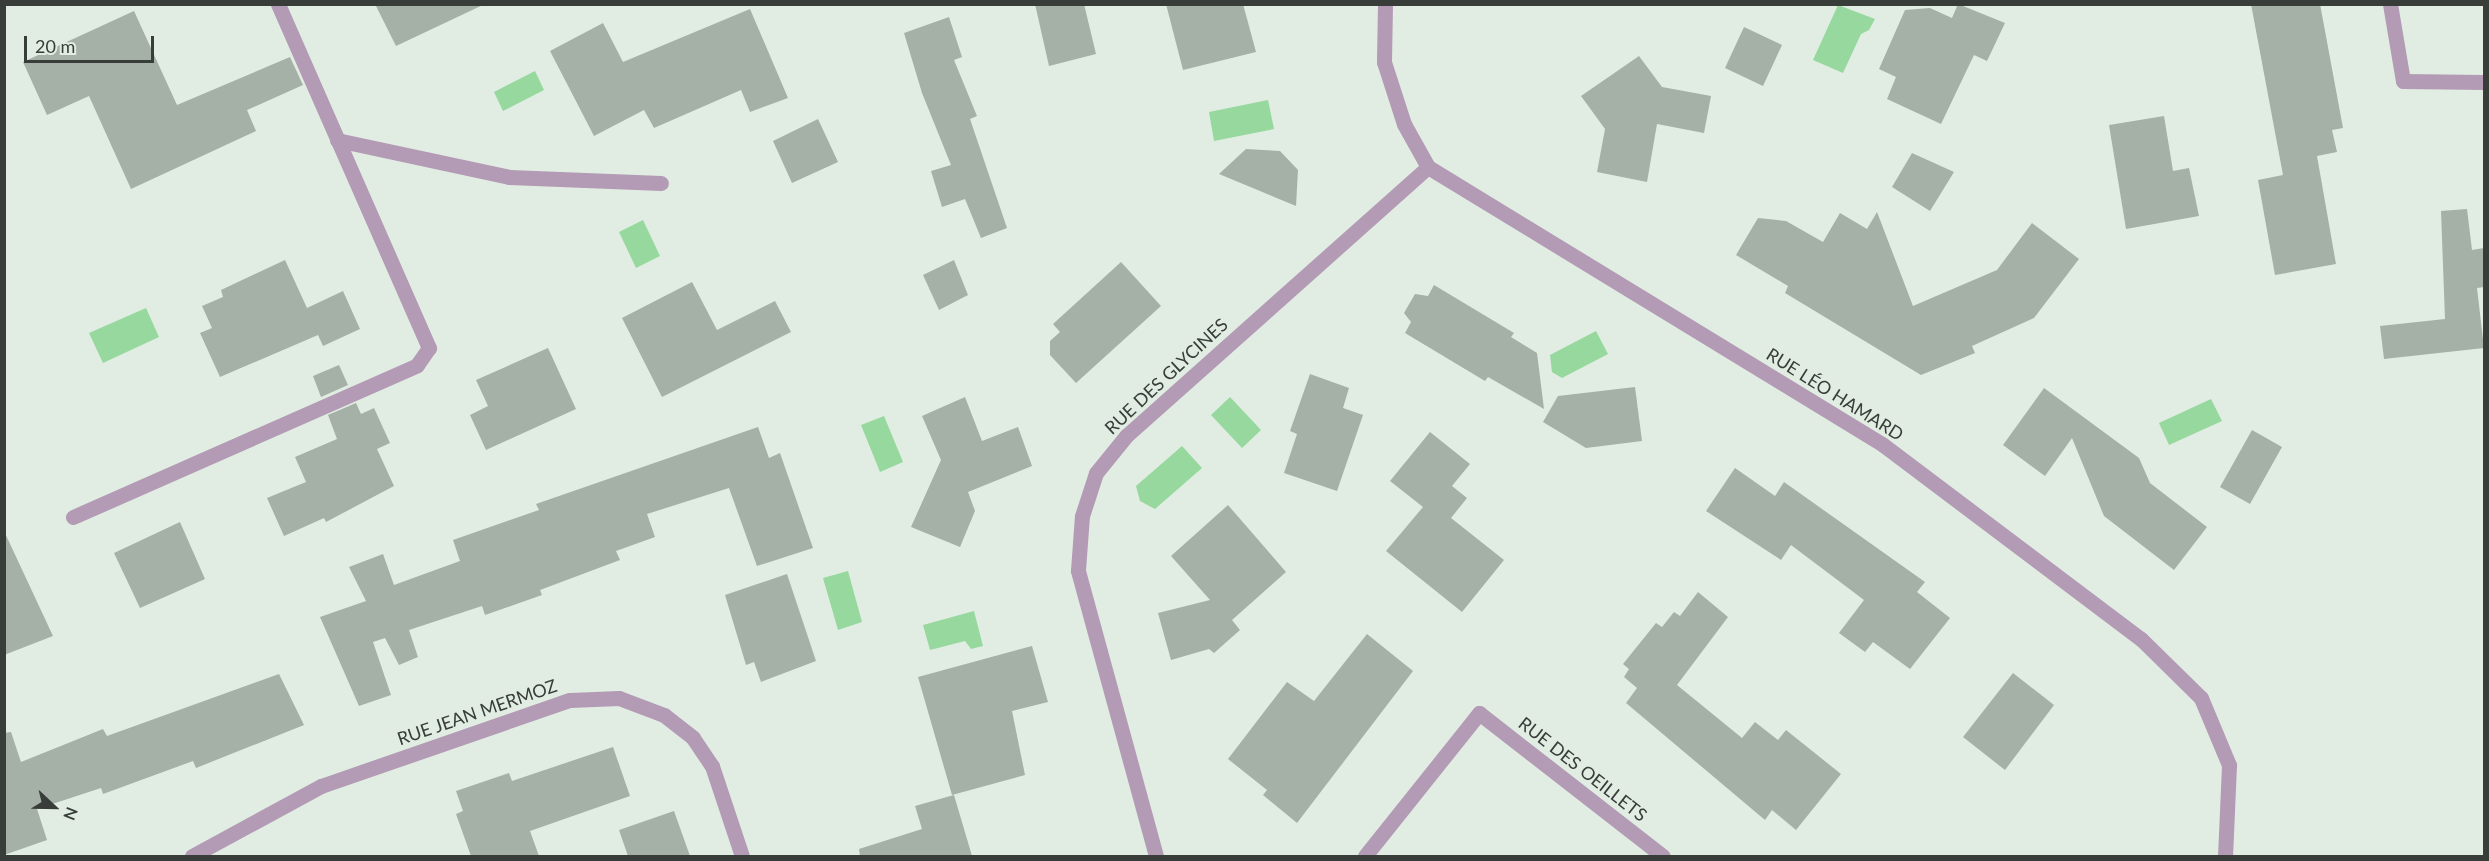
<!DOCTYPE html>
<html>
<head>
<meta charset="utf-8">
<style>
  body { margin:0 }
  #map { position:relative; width:2489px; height:861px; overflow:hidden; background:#e1ede2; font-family:Lato,sans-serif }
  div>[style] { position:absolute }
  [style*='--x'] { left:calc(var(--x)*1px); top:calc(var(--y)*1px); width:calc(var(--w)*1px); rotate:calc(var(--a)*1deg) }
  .water>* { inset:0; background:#96d89e }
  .building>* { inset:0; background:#a5b0a6 }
  .service>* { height:15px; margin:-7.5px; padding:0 7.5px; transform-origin:7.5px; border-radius:7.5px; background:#b39ab5 }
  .minor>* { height:15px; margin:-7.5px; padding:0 7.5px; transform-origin:7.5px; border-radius:7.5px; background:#b39ab5 }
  span { translate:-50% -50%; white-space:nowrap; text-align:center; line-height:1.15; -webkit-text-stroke:4.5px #e1ede2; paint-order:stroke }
  .street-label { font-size:18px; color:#383d39 }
  .frame { position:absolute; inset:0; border:6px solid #383d39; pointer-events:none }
  .north { position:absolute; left:24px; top:777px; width:60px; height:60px; -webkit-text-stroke:4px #e1ede2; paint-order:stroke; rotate:112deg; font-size:16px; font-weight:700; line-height:24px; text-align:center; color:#383d39 }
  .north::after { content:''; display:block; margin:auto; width:21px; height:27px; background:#383d39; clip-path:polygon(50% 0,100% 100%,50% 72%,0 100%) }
  .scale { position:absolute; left:24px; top:36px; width:130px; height:27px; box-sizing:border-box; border:3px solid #383d39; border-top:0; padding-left:8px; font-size:18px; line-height:21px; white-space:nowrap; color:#383d39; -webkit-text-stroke:4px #e1ede2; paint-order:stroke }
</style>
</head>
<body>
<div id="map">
  <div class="water">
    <i style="clip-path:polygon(1838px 5px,1875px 19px,1869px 30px,1861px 34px,1843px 73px,1813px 60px)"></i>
    <i style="clip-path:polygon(535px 71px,544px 90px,503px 111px,494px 92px)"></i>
    <i style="clip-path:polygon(1268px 100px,1274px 129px,1214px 141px,1209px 112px)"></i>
    <i style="clip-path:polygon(643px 220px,660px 256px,636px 268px,619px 232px)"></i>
    <i style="clip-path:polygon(146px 308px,159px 337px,103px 363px,89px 333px)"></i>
    <i style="clip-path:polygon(1596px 331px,1608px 354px,1562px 378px,1552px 372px,1550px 355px)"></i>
    <i style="clip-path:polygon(1230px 397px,1261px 430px,1242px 448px,1211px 415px)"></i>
    <i style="clip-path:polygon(2211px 399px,2222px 421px,2169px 445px,2159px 423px)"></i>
    <i style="clip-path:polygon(884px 416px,903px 462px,880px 472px,861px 425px)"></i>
    <i style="clip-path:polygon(1182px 446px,1202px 468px,1155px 509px,1140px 501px,1136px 486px)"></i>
    <i style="clip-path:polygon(848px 571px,862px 622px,838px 630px,823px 578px)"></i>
    <i style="clip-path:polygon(974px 611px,983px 646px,971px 649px,965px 641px,930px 650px,923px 625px)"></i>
  </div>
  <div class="building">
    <i style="clip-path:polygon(375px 4px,485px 4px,396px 46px)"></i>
    <i style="clip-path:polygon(1035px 4px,1084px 4px,1096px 54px,1049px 66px)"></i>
    <i style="clip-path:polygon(1166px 4px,1243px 4px,1256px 52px,1183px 70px)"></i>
    <i style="clip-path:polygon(1958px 4px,2005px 23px,1987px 61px,1974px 55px,1941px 124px,1887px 99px,1896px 77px,1879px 69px,1905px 10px,1930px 8px,1952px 18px)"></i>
    <i style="clip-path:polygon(2251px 4px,2320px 4px,2343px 128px,2332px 130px,2337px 152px,2317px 156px,2336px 264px,2275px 275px,2258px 180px,2283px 175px)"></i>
    <i style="clip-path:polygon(750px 9px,788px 98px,750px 112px,741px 90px,654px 128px,644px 110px,594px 136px,550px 51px,603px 23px,623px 62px)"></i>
    <i style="clip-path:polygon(134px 11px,177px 105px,290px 57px,303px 85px,247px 110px,256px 131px,131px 189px,89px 96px,47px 115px,23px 62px)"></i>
    <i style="clip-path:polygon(949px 17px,962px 57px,954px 60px,977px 116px,970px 119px,1007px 228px,981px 238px,965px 199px,942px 207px,931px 171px,951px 165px,922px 93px,904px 33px)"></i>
    <i style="clip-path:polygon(1744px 27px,1782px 45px,1763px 86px,1725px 68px)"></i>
    <i style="clip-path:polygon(1639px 56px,1662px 87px,1711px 96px,1704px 133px,1657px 124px,1647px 182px,1597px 172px,1605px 129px,1581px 96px)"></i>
    <i style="clip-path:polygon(2164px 116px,2173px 171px,2189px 168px,2199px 216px,2126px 229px,2109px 125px)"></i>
    <i style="clip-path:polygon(818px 119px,838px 162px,792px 183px,773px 141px)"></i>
    <i style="clip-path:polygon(1246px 149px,1280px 151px,1298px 170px,1296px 206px,1219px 174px)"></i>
    <i style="clip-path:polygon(1912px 153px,1954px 172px,1930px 211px,1892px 187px)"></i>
    <i style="clip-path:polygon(2467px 209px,2472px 250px,2484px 248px,2484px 287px,2477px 288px,2484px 348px,2384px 359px,2380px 326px,2445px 319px,2441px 211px)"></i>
    <i style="clip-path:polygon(1877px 212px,1913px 306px,1997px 270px,2032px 223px,2079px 259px,2034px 318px,1972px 346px,1975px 353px,1921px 375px,1785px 293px,1788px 286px,1736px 255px,1758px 218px,1786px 221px,1823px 242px,1840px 213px,1867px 229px)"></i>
    <i style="clip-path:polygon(285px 260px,307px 308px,343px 291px,360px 329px,323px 346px,318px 335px,220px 377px,200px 333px,212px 328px,202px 306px,223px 297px,221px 290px)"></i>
    <i style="clip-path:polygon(954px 260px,968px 295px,939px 310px,923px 275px)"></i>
    <i style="clip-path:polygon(1121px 262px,1161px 306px,1076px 383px,1050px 355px,1050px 341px,1060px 332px,1053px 324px)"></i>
    <i style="clip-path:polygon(692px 282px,717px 330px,775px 301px,791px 332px,662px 397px,622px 318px)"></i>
    <i style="clip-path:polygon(1434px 285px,1514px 333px,1511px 337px,1537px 353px,1544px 409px,1488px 377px,1485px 381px,1405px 333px,1411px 322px,1404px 313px,1415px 294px,1428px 296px)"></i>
    <i style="clip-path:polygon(548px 348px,576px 409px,486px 450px,470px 415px,488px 406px,476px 380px)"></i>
    <i style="clip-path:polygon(339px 365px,348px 385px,321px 397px,313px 376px)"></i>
    <i style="clip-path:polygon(1310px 374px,1349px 388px,1343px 408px,1363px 415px,1337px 491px,1284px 473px,1297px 434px,1290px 431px)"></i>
    <i style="clip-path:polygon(1635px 387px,1642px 441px,1586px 448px,1543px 422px,1558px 396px)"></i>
    <i style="clip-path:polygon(2044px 388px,2139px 458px,2150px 483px,2207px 527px,2174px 570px,2104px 516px,2072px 438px,2045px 476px,2003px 445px)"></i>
    <i style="clip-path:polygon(965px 397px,982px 441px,1018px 427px,1032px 466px,968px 492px,975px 511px,960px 547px,911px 527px,941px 460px,922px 416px)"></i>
    <i style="clip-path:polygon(356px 403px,361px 414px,374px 408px,390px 443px,377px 449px,394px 486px,326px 522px,324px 518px,284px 536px,267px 498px,306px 482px,295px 457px,337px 439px,328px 415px)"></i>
    <i style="clip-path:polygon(758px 427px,769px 458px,780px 453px,813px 548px,757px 566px,729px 488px,647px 514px,655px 537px,616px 551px,620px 560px,540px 590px,542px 595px,485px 615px,482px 606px,409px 630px,418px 657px,399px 665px,385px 638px,373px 642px,391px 695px,359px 706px,320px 617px,366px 601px,349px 567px,383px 554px,394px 585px,460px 561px,453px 540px,539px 510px,536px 504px)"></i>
    <i style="clip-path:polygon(2252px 430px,2282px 447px,2250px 504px,2220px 487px)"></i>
    <i style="clip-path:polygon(1430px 432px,1470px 464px,1452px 486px,1467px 498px,1451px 518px,1504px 560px,1462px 612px,1386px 551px,1423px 507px,1390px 481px)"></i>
    <i style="clip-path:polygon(1735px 468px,1775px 496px,1784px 482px,1925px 582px,1917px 592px,1950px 618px,1910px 669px,1873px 642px,1865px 652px,1839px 633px,1864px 600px,1791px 545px,1781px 560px,1706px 511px)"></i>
    <i style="clip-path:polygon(1228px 505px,1286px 572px,1232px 620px,1240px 630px,1214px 653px,1209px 649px,1171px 660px,1158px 613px,1210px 600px,1171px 556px)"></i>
    <i style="clip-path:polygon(180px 522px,205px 579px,140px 608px,114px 553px)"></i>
    <i style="clip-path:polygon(4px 531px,53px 636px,4px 655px)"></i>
    <i style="clip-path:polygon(787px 574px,816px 661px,761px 682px,754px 662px,746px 665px,725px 595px)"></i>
    <i style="clip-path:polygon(1698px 592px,1728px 617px,1677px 685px,1742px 738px,1755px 722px,1778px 740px,1786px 730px,1841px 774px,1796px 830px,1772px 810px,1765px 820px,1626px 703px,1637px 688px,1624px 677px,1629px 669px,1623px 664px,1656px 623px,1662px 627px,1674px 612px,1680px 616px)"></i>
    <i style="clip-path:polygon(1367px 634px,1413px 671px,1297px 823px,1263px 795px,1267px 790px,1228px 759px,1287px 682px,1314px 701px)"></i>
    <i style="clip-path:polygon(1032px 646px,1048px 702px,1012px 711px,1025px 775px,952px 795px,918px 677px)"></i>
    <i style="clip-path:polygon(2013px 673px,2054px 705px,2005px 770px,1963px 737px)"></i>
    <i style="clip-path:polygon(279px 674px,304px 725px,196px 768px,193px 761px,103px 794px,101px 788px,37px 809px,47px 840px,4px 855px,4px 733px,11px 732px,21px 762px,103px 729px,107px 736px)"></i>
    <i style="clip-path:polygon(613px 747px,630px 796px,530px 831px,539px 856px,471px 856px,456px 814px,463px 811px,456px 791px,509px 773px,512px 781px)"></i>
    <i style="clip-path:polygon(954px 795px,972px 856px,860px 856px,859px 849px,922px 829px,915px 806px)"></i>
    <i style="clip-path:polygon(674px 811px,690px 856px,628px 856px,619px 830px)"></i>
  </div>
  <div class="service">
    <i style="--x:337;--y:140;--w:176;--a:12.1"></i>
    <i style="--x:509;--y:177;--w:152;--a:2.3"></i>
    <i style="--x:73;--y:517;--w:376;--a:-23.8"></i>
    <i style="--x:417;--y:365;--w:21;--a:-55"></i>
    <i style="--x:429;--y:348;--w:376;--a:-113.7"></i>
  </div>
  <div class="minor">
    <i style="--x:1385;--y:4;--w:58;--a:91"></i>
    <i style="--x:1384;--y:62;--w:65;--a:72.1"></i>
    <i style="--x:1404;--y:124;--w:49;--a:60.8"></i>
    <i style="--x:1428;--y:167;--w:532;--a:31.39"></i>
    <i style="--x:1882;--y:444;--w:324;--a:37"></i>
    <i style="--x:2141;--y:639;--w:84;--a:44.5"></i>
    <i style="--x:2201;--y:698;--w:73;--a:67.3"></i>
    <i style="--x:2229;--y:765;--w:91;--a:92.5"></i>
    <i style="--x:2390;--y:4;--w:78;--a:80.4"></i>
    <i style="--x:2403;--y:81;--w:81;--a:0.7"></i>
    <i style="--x:192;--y:856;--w:147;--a:-28.5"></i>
    <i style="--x:321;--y:786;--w:263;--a:-19.1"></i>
    <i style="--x:570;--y:700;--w:49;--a:-2.3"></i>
    <i style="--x:619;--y:698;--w:48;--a:20.7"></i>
    <i style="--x:664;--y:715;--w:37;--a:38"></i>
    <i style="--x:693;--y:738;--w:34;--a:56"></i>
    <i style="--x:712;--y:766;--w:95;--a:71.6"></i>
    <i style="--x:1156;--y:856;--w:296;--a:-105.3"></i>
    <i style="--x:1078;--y:570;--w:54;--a:-85.8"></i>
    <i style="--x:1082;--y:516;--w:45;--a:-72"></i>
    <i style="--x:1096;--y:473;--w:48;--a:-51"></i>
    <i style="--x:1126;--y:436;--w:404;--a:-41.7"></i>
    <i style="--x:1365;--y:856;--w:183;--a:-51.4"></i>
    <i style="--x:1479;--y:713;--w:233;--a:37.9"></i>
  </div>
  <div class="street-label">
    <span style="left:1166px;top:376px;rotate:-43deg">RUE DES GLYCINES</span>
    <span style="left:1835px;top:394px;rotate:32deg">RUE LÉO HAMARD</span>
    <span style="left:477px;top:712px;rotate:-19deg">RUE JEAN MERMOZ</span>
    <span style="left:1583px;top:769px;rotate:38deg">RUE DES OEILLETS</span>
  </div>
  <div class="frame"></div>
  <div class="north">N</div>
  <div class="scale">20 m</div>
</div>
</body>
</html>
